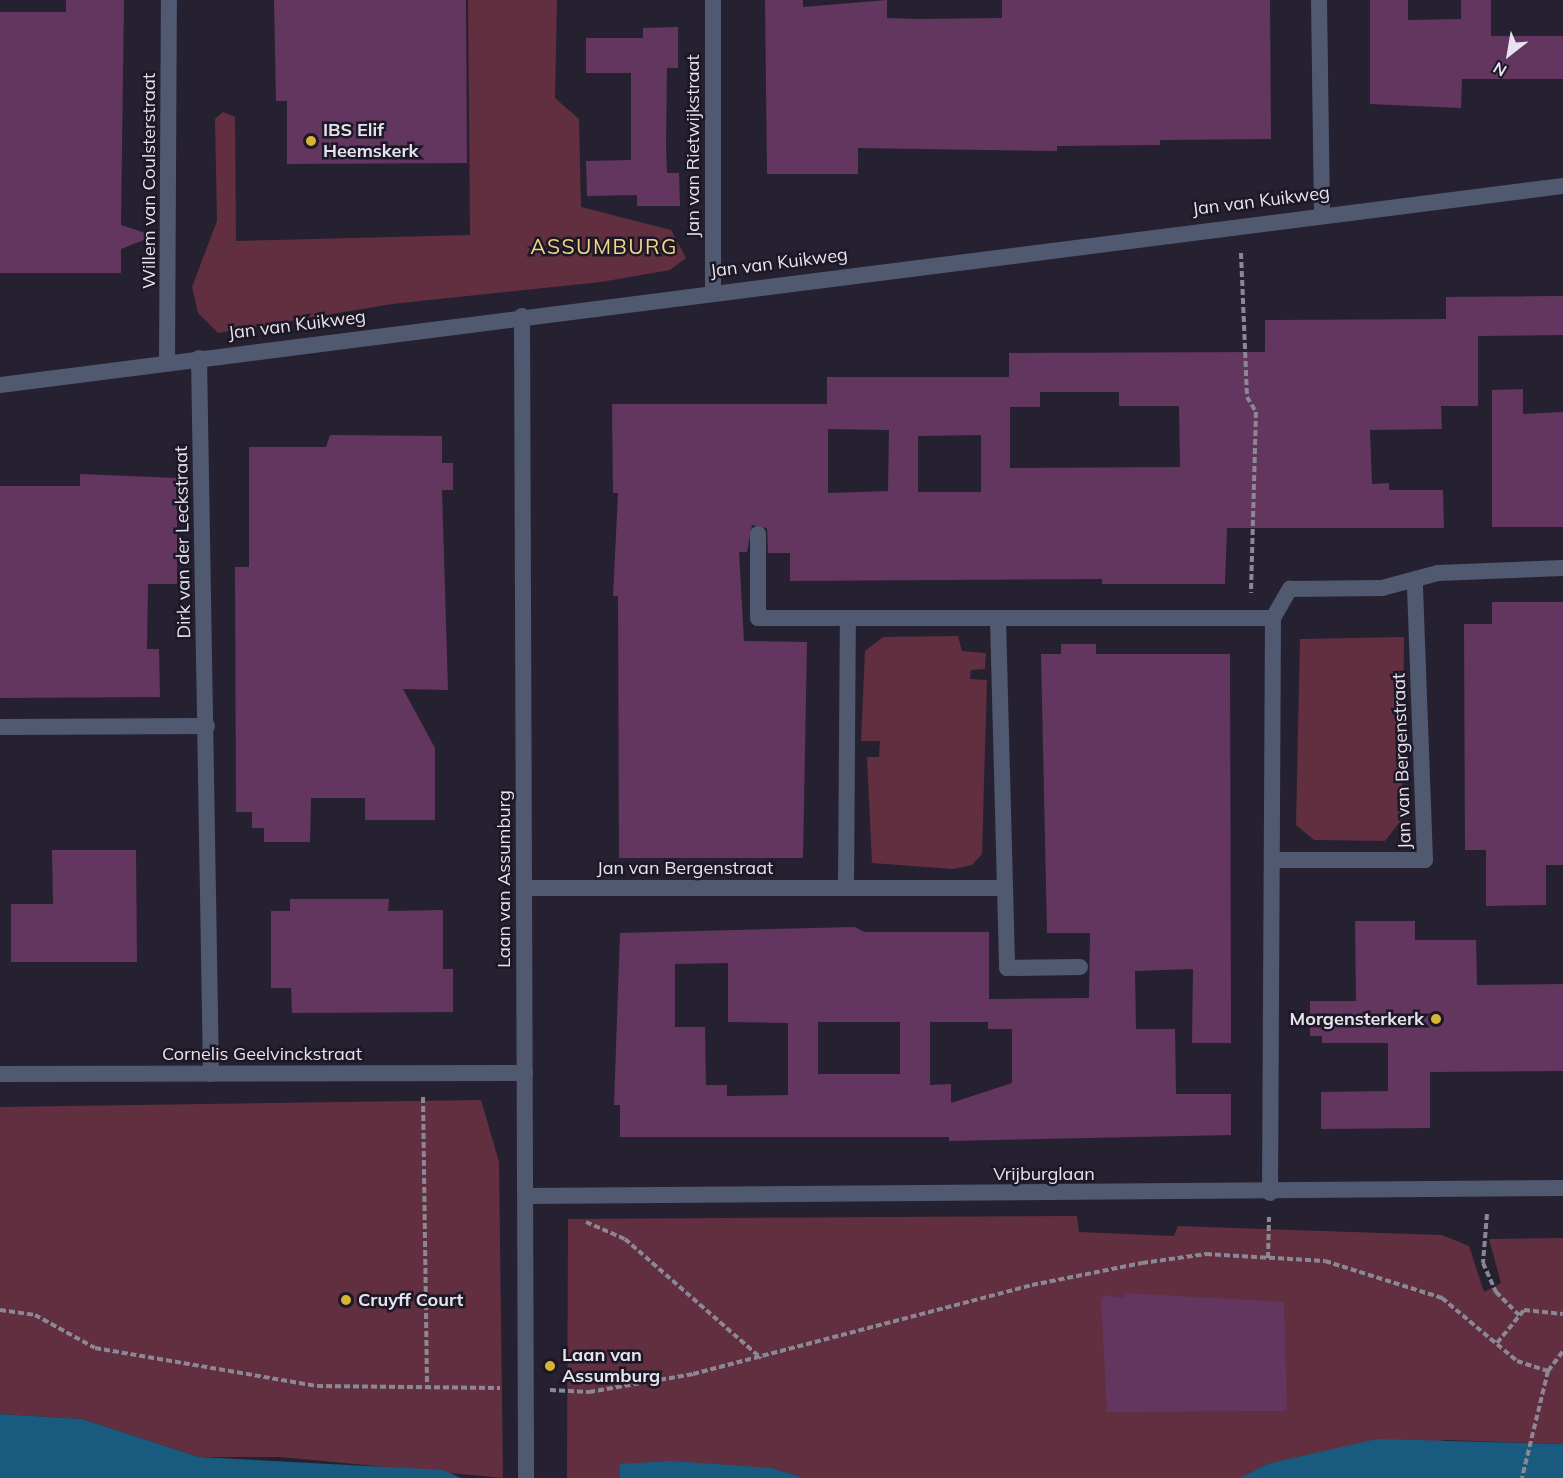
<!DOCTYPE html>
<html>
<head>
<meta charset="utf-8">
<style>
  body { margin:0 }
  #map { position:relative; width:1563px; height:1478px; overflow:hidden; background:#262130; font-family:Mulish,sans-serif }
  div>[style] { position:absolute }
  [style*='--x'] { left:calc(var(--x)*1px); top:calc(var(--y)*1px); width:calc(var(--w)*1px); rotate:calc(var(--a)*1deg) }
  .green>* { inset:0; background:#612f3f }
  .water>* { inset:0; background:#195b7f }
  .building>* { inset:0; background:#63365f }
  .path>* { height:4px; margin-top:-2px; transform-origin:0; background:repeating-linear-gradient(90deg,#8b8794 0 6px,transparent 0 9px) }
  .minor>* { height:16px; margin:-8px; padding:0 8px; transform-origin:8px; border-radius:8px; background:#515971 }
  .tertiary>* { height:16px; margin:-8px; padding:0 8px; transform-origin:8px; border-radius:8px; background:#515971 }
  .dots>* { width:16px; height:16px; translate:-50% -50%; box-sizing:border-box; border:3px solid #1c1826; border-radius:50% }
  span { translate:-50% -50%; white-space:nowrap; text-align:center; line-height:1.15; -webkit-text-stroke:5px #1c1826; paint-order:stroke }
  .poi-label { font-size:18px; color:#e7e3ee; font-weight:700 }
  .left { translate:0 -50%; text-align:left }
  .right { translate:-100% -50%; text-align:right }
  .street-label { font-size:18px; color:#e7e3ee }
  .quarter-label { font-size:21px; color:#f0d78b; letter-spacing:1.5px }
  .north { position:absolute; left:1479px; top:24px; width:60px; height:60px; -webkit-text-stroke:4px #1c1826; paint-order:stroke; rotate:211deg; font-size:16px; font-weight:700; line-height:24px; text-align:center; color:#e7e3ee }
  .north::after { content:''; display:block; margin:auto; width:21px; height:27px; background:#e7e3ee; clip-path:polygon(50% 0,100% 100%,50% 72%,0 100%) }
</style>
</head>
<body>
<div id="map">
  <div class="green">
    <i style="clip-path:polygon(468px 0,557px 0,555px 98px,579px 119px,581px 207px,671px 230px,686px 258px,670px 270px,601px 282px,392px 304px,218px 333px,198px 313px,192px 287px,217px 221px,215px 119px,223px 112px,235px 117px,236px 241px,470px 235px)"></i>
    <i style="clip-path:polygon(958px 636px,962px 651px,986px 653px,985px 669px,971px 670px,970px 679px,987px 680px,982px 854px,972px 865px,953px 869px,872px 863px,867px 757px,879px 757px,880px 741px,861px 741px,865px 651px,883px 637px)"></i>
    <i style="clip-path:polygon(1404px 637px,1402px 819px,1385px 841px,1314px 840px,1296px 825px,1300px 639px)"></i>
    <i style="clip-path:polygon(481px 1100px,499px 1162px,503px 1478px,280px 1457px,199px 1457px,82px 1419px,0 1414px,0 1107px)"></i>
    <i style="clip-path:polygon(1077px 1216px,1079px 1232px,1174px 1236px,1178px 1226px,1442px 1235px,1469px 1246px,1484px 1292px,1501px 1283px,1489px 1239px,1563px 1238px,1563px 1444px,1446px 1440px,1267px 1464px,1240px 1478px,805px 1478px,771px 1468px,619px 1465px,620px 1478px,567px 1478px,568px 1219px)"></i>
  </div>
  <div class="water">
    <i style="clip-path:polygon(0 1414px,82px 1419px,199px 1457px,443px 1470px,461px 1478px,0 1478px)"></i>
    <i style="clip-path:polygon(1377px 1439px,1563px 1444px,1563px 1478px,1240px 1478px,1267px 1464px)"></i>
    <i style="clip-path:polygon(672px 1461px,771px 1468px,805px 1478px,620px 1478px,619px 1464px)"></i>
  </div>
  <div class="building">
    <i style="clip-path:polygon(66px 0,124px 0,121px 225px,154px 236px,121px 249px,121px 273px,0 273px,0 12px,66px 12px)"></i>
    <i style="clip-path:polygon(274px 0,466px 0,467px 163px,287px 164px,287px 101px,276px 101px)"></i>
    <i style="clip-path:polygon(765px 0,803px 0,803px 7px,887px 0,887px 18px,917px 19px,1002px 18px,1002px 0,1270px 0,1271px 139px,1160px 140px,1160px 145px,1057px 146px,1057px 151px,858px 148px,858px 174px,767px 174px)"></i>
    <i style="clip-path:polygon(1370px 0,1408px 0,1408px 20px,1461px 19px,1461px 0,1491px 0,1491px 36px,1563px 36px,1563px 79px,1462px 79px,1461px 108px,1370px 104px)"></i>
    <i style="clip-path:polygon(678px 27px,678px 68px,667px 68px,666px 145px,667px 173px,679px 173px,680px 206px,637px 206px,637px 195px,587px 196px,586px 161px,631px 160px,631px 73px,586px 73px,586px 38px,643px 38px,643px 28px)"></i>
    <i style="clip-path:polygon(evenodd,1563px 296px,1563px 335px,1478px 336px,1478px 406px,1441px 406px,1442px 429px,1370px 430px,1372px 484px,1389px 483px,1389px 490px,1443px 490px,1444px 528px,1227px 528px,1225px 584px,1102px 584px,1102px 579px,790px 581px,790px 553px,768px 553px,767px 528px,752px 525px,747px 552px,739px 552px,744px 641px,807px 642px,803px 858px,619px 858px,618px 596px,613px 596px,618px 493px,613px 493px,612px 404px,827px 404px,827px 377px,1009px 377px,1009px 353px,1265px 352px,1265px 320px,1446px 319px,1446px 297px,1563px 296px,1040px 392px,1119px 392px,1119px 406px,1179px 406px,1180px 467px,1010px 468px,1010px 407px,1040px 407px,1040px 392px,1563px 296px,828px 429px,889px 430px,888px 491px,828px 493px,828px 429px,1563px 296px,981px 435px,981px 492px,918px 492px,918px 436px,981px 435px)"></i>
    <i style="clip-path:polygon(1523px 389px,1523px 414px,1563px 412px,1563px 527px,1492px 527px,1492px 390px)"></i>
    <i style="clip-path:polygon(330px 435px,442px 436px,442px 463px,453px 463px,453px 490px,442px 490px,448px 690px,403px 689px,435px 748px,435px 820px,365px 820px,365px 798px,311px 798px,310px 842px,264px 842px,264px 828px,252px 828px,252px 812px,236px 812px,235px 567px,249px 567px,249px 447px,326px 447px)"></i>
    <i style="clip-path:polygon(80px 474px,177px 478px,177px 584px,148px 584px,147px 649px,159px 649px,160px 697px,0 698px,0 486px,80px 486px)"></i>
    <i style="clip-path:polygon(1492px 602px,1563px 602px,1563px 865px,1546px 865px,1546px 905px,1486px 906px,1486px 850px,1465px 850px,1464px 624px,1492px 624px)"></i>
    <i style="clip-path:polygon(evenodd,1061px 644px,1096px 644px,1096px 654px,1230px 654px,1231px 1043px,1192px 1043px,1193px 969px,1135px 971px,1136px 1029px,1175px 1029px,1176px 1094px,1231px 1094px,1231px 1135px,949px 1141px,949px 1137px,620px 1137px,620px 1105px,614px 1105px,620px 933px,855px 927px,864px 932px,989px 932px,989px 999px,1089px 998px,1090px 933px,1047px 933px,1041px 654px,1061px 654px,1061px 644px,728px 963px,728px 1022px,788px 1023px,788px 1095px,727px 1096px,727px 1085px,706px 1085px,705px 1027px,675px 1027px,675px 964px,728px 963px,1061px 644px,818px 1022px,900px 1022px,900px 1074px,818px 1074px,818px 1022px,1061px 644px,930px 1022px,988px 1022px,988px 1029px,1012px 1029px,1012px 1083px,951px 1103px,951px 1084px,930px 1085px,930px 1022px)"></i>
    <i style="clip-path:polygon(52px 850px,136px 850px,137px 962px,11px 962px,11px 904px,53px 904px)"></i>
    <i style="clip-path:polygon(290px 899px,389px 899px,388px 911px,443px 910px,443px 969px,453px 969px,453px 1012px,292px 1013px,291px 988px,271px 988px,271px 911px,290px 911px)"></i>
    <i style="clip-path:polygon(1355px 921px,1415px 921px,1415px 940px,1476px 940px,1477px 985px,1563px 984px,1563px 1071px,1430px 1072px,1430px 1128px,1321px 1129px,1321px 1092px,1388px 1091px,1388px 1043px,1322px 1043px,1322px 1036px,1310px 1036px,1310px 1001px,1356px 1001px)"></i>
    <i style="clip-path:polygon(1125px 1293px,1284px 1302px,1287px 1411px,1107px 1412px,1101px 1300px,1104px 1295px,1125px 1298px)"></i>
  </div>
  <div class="path">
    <i style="--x:1241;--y:253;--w:144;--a:87.6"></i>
    <i style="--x:1247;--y:397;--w:17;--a:59"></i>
    <i style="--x:1256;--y:412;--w:181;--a:91.6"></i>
    <i style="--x:423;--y:1097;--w:290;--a:89.2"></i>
    <i style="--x:1487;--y:1214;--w:49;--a:94.7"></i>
    <i style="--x:1483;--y:1263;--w:32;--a:66"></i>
    <i style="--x:1496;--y:1292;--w:33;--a:45"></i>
    <i style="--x:586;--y:1222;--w:43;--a:23.6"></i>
    <i style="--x:625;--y:1239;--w:181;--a:41.2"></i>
    <i style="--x:1268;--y:1258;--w:41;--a:-88.6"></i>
    <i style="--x:0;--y:1310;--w:35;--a:8"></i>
    <i style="--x:35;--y:1315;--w:68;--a:28.8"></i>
    <i style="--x:95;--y:1348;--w:225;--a:9.7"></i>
    <i style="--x:317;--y:1386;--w:183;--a:0.6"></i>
    <i style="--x:1497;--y:1343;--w:43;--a:-50.7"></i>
    <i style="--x:1524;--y:1310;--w:39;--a:6"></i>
    <i style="--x:1548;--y:1371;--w:25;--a:-53"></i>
    <i style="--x:550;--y:1390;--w:39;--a:3"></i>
    <i style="--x:589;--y:1392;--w:106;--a:-9.8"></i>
    <i style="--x:693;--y:1374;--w:350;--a:-14.7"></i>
    <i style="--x:1032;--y:1285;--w:112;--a:-11.3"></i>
    <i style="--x:1142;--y:1263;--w:65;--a:-8"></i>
    <i style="--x:1206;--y:1254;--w:119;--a:3.4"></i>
    <i style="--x:1325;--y:1261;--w:123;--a:17.5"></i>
    <i style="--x:1442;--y:1298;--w:98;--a:40"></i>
    <i style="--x:1517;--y:1361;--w:33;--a:18"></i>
    <i style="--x:1548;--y:1371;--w:110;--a:103.7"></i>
  </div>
  <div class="minor">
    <i style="--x:713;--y:0;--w:292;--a:90"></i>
    <i style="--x:1319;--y:0;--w:213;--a:89.2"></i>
    <i style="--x:199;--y:358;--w:716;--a:89.04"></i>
    <i style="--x:167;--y:363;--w:363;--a:-89.7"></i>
    <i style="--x:758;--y:534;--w:84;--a:90"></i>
    <i style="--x:758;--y:618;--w:515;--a:0"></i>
    <i style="--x:1273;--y:618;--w:575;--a:90.3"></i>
    <i style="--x:1273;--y:618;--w:34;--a:-60"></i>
    <i style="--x:1290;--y:589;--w:92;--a:-0.6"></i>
    <i style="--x:1382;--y:588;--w:58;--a:-15"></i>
    <i style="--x:1438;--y:573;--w:125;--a:-2.3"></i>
    <i style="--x:998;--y:620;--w:348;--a:88.5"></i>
    <i style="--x:1007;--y:968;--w:73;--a:-0.8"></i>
    <i style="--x:0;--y:727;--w:207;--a:-0.3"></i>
    <i style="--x:1274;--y:860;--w:151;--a:0"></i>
    <i style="--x:1425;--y:860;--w:278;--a:-92.1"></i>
    <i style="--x:846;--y:887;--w:268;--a:-89.6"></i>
    <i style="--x:524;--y:888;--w:480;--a:0"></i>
    <i style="--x:0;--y:1074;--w:525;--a:-0.11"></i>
    <i style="--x:526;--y:1196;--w:1037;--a:-0.44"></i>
  </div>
  <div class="tertiary">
    <i style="--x:522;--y:316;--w:1162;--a:89.8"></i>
    <i style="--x:0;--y:385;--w:1576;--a:-7.26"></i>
  </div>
  <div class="dots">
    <i style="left:311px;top:141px;background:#d8b434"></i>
    <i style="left:1436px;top:1019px;background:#d8b434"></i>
    <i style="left:346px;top:1300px;background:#d8b434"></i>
    <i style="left:550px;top:1366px;background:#d8b434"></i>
  </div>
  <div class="poi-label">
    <span class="left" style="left:323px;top:141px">IBS Elif<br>Heemskerk</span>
    <span class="right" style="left:1424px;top:1019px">Morgensterkerk</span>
    <span class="left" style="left:358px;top:1300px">Cruyff Court</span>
    <span class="left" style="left:562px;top:1366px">Laan van<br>Assumburg</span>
  </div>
  <div class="street-label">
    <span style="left:693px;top:146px;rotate:-90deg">Jan van Rietwijkstraat</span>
    <span style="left:149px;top:181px;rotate:-90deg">Willem van Coulsterstraat</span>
    <span style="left:1261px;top:201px;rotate:-7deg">Jan van Kuikweg</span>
    <span style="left:779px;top:263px;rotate:-7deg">Jan van Kuikweg</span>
    <span style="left:297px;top:325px;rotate:-7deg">Jan van Kuikweg</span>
    <span style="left:183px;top:542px;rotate:-91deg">Dirk van der Leckstraat</span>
    <span style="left:1402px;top:761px;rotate:-92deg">Jan van Bergenstraat</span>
    <span style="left:685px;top:868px">Jan van Bergenstraat</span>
    <span style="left:504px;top:879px;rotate:-90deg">Laan van Assumburg</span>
    <span style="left:262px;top:1054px">Cornelis Geelvinckstraat</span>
    <span style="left:1044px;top:1174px">Vrijburglaan</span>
  </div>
  <div class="quarter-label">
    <span style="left:604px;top:246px">ASSUMBURG</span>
  </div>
  <div class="north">N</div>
</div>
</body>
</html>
